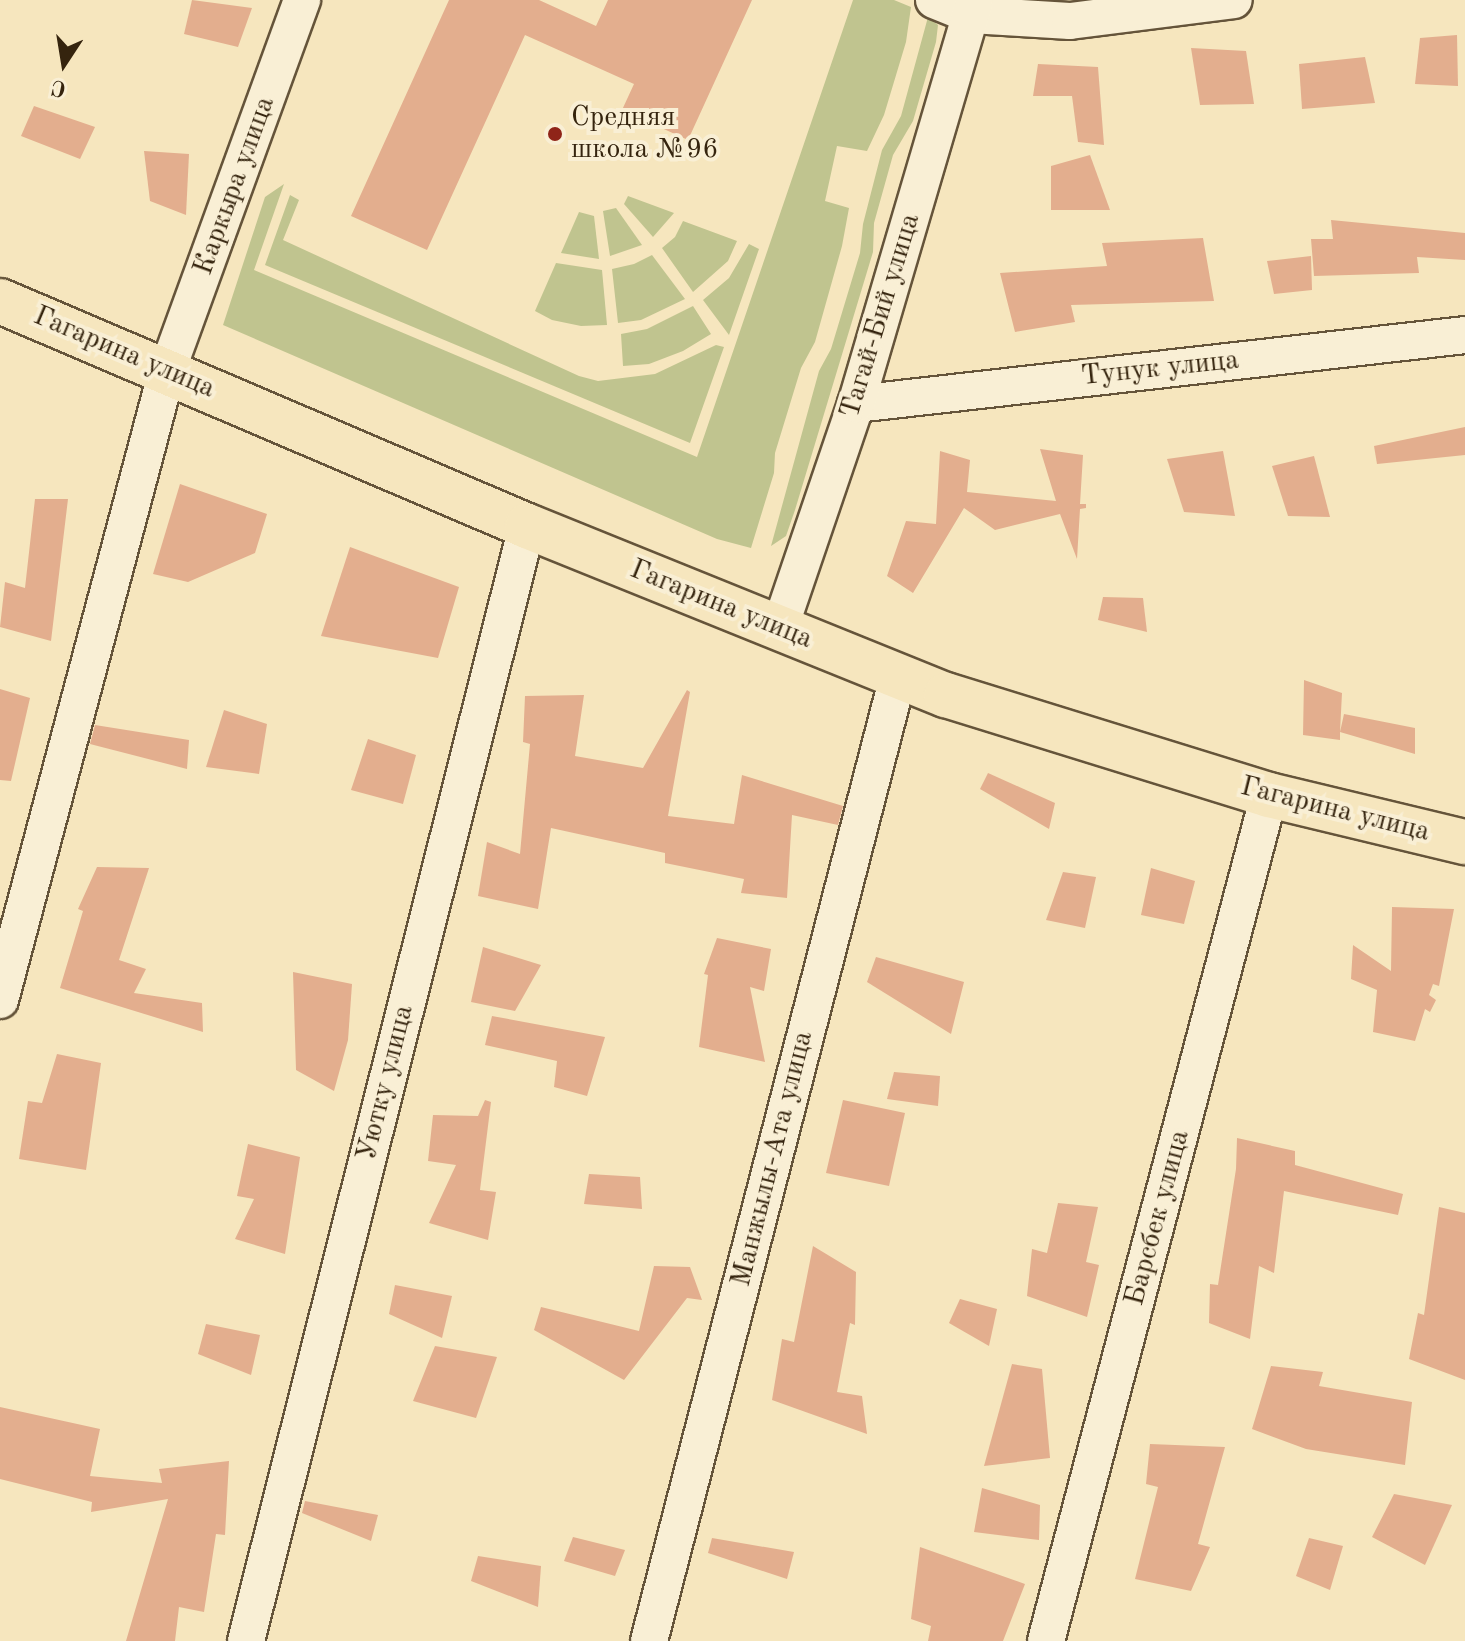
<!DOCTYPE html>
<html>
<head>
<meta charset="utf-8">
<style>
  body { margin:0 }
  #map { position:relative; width:1465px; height:1641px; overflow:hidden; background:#f6e6be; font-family:"Old Standard TT",serif }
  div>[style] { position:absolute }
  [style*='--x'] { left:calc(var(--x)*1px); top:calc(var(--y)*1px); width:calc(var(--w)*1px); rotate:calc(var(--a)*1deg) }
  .green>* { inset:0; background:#c0c48f }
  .building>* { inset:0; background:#e3ae8e }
  .roads { filter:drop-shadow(2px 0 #65543a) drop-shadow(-2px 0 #65543a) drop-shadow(0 2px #65543a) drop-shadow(0 -2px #65543a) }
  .minor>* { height:36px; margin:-18px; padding:0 18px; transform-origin:18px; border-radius:18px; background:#f9efd5 }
  .major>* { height:44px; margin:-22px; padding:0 22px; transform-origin:22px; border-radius:22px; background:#f6e6be }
  .dots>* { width:22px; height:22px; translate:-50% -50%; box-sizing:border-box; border:4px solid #f9efd5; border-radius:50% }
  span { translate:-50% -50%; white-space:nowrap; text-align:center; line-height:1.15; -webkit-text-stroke:8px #f9efd5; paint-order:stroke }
  .poi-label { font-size:28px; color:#35240e }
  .left { translate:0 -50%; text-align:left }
  .street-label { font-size:28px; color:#35240e }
  .north { position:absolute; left:24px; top:24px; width:80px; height:80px; -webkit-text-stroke:6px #f9efd5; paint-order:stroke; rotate:192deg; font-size:22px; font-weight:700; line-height:32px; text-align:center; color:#35240e }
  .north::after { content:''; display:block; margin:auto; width:28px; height:36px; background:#35240e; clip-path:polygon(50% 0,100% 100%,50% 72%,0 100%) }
</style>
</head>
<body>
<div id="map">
  <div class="green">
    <i style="clip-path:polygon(853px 0,894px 0,911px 7px,906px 42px,884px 115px,867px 151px,837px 146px,825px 201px,849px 208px,842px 246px,815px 342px,801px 368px,775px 453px,774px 473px,751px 548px,717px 539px,223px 325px,265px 197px,284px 184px,254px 270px,697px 457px)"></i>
    <i style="clip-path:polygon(928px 17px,938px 25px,936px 42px,913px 121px,893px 155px,874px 223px,873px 252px,795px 510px,786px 536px,771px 546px,819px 371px,831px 349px,860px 253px,863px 224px,882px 150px,901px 116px)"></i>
    <i style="clip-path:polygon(290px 195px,299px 200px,283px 240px,579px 376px,598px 381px,655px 374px,716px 345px,724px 347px,690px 443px,265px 265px)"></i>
    <i style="clip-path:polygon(628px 196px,674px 213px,653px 237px,624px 204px)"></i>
    <i style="clip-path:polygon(616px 208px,642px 245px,610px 256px,603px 211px)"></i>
    <i style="clip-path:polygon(579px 212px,594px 216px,599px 259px,561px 253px)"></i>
    <i style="clip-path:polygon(683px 221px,737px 241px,728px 261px,693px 292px,662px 248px,675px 237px)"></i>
    <i style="clip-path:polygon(749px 244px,759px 249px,729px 335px,703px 300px,729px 278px)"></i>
    <i style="clip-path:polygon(652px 255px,685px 299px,641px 320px,618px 323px,612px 269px,634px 264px)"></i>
    <i style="clip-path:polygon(556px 263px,602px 270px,607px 325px,581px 326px,552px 320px,535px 311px)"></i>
    <i style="clip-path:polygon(693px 306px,711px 334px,683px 351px,649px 364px,623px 366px,621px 334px,647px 329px)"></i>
  </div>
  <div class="building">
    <i style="clip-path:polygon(192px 0,252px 8px,238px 47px,184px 34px)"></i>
    <i style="clip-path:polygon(449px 0,539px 0,596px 26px,608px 0,752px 0,688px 140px,622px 110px,634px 84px,525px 35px,427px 250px,351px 216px)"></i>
    <i style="clip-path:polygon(1457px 35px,1458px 86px,1415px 84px,1420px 38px)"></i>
    <i style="clip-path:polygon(1191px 48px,1246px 51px,1254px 104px,1200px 105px)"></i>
    <i style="clip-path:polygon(1365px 57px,1375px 103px,1302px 109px,1299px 64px)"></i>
    <i style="clip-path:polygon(1038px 64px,1098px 67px,1104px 145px,1078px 142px,1072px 96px,1033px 96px)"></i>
    <i style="clip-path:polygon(34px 106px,95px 127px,80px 159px,21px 136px)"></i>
    <i style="clip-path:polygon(144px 151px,189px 154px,186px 215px,150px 201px)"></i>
    <i style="clip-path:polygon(1090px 155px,1110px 210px,1051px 210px,1051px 166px)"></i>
    <i style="clip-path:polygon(1331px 220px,1465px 233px,1465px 260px,1417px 257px,1419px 273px,1314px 276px,1311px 239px,1333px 239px)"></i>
    <i style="clip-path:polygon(1203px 238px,1214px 301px,1071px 305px,1075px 322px,1015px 332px,1000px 273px,1107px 266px,1102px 243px)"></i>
    <i style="clip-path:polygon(1311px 256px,1312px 290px,1274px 294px,1267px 261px)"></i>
    <i style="clip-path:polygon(1465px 427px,1465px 455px,1377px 464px,1374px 446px)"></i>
    <i style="clip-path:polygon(1040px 449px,1083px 455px,1080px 504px,1086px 504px,1086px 508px,1080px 509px,1077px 559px,1060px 514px,995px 530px,964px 508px,913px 593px,887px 576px,906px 521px,936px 524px,940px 451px,970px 460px,967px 492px,1056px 501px)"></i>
    <i style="clip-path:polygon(1223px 451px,1235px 516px,1184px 512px,1167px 459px)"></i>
    <i style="clip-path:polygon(1314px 456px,1330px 517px,1288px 516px,1272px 466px)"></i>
    <i style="clip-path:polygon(180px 484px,267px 514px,255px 553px,188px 582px,153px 574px)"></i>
    <i style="clip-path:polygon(35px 499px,68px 499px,51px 641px,0 627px,5px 582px,25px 588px)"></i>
    <i style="clip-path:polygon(350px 547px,459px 587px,438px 658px,321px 636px)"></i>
    <i style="clip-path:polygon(1103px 597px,1143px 598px,1147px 632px,1098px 620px)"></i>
    <i style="clip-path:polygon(1304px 680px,1342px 693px,1340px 732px,1344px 714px,1415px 728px,1415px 754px,1340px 732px,1340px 740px,1303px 735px)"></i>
    <i style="clip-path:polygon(0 689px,30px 698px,11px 781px,0 780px)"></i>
    <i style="clip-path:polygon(687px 690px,690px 692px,668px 816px,734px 824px,742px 775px,843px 806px,838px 825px,792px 815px,787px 898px,741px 893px,744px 879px,665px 863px,665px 853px,551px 828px,538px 909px,478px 896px,487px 842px,520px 854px,530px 744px,523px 742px,525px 696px,584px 695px,575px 756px,643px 768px)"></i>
    <i style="clip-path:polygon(224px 710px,267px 724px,259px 774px,206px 767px)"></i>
    <i style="clip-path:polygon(95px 725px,189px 740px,187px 769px,90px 744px)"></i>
    <i style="clip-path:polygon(368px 739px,416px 755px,403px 804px,351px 790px)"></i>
    <i style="clip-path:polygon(988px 773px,1055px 803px,1049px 829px,980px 789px)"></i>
    <i style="clip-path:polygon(97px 867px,149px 868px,119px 960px,146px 969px,134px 993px,202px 1003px,203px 1032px,60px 988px,83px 911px,78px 909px)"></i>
    <i style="clip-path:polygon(1151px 868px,1195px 881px,1184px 924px,1141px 915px)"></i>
    <i style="clip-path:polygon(1063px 872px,1096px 877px,1085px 928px,1046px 920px)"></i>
    <i style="clip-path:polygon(1392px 907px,1454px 909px,1439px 986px,1433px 984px,1429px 995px,1436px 1000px,1430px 1012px,1425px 1009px,1415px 1041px,1373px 1032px,1377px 990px,1351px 979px,1353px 945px,1391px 971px)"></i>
    <i style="clip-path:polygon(717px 938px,771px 949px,764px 991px,750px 987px,765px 1062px,699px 1047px,708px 975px,704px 974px)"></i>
    <i style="clip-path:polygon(483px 947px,541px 965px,515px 1011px,471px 1002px)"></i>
    <i style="clip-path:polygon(876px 957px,964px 982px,951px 1034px,867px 982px)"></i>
    <i style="clip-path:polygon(293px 972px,352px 984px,348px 1040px,334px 1091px,296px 1070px)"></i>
    <i style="clip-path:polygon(492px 1016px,605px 1037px,587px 1096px,554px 1087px,557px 1061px,485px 1045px)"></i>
    <i style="clip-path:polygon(57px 1054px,101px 1063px,86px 1170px,19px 1159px,28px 1101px,42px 1103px)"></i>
    <i style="clip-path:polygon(894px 1072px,940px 1076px,938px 1106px,887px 1099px)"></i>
    <i style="clip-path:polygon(485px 1100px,491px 1102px,480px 1190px,496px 1192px,488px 1240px,429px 1223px,456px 1165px,428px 1161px,433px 1115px,478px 1116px)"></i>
    <i style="clip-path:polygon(843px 1100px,905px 1113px,889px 1186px,826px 1173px)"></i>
    <i style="clip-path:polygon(1237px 1138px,1295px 1151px,1295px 1165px,1403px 1194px,1398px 1215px,1284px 1191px,1274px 1273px,1259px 1266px,1250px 1339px,1209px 1323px,1210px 1284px,1218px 1285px,1236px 1169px)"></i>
    <i style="clip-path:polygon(248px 1144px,300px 1157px,285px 1254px,235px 1239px,254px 1199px,237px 1196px)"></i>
    <i style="clip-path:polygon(589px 1174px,640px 1177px,642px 1209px,584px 1204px)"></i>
    <i style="clip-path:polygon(1058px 1203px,1098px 1207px,1086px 1262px,1099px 1265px,1087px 1317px,1027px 1296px,1032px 1249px,1047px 1253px)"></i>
    <i style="clip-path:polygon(1439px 1207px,1465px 1213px,1465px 1380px,1409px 1359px,1418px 1313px,1424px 1315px)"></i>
    <i style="clip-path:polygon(813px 1246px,856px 1272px,855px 1325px,850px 1323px,837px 1392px,862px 1396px,867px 1434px,772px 1400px,782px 1339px,794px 1342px)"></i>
    <i style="clip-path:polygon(654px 1266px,690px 1267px,702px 1300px,687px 1298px,624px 1380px,534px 1330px,541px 1307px,639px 1331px)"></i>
    <i style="clip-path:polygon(395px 1285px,452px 1296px,442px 1338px,389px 1314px)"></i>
    <i style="clip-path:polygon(960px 1299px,997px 1309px,989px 1346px,949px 1323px)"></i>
    <i style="clip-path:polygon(206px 1324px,260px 1335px,251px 1375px,198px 1354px)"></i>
    <i style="clip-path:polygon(435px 1346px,497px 1357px,476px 1418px,413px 1401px)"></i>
    <i style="clip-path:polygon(1012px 1364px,1042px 1369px,1050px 1458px,984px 1466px)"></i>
    <i style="clip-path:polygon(1271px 1366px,1323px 1372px,1319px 1386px,1412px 1402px,1405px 1465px,1306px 1449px,1252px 1429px)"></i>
    <i style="clip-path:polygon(0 1407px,100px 1429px,90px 1476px,162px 1483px,159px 1469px,229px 1461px,225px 1535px,216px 1534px,204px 1612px,179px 1607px,175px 1641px,126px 1641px,168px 1499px,91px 1512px,92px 1502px,0 1479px)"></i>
    <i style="clip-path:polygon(1150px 1444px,1225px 1447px,1198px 1544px,1210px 1547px,1191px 1591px,1135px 1579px,1158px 1487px,1146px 1484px)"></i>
    <i style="clip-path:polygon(982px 1488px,1040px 1505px,1039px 1540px,974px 1532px)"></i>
    <i style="clip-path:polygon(1394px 1494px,1452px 1505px,1425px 1565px,1372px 1537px)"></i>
    <i style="clip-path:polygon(305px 1501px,378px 1515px,371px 1541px,302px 1513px)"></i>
    <i style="clip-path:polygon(573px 1537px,625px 1550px,615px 1576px,564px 1561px)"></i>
    <i style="clip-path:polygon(712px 1538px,794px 1552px,787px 1579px,708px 1553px)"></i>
    <i style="clip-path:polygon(1309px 1538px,1343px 1546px,1330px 1590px,1296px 1576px)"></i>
    <i style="clip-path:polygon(920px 1547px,1025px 1584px,1003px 1641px,928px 1641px,931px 1626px,911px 1619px)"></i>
    <i style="clip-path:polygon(478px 1556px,541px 1566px,538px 1607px,471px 1581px)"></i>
  </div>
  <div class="roads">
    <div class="minor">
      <i style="--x:934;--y:0;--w:40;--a:22"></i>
      <i style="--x:971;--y:15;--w:99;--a:3.5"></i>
      <i style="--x:1070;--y:21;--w:165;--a:-7.3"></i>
      <i style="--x:856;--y:404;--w:613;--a:-6.46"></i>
      <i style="--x:779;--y:630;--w:239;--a:-71.2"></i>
      <i style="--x:856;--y:404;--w:421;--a:-73.6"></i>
      <i style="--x:0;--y:1000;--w:651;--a:-75.13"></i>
      <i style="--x:167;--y:371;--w:395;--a:-70"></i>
      <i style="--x:246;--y:1641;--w:1150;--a:-75.85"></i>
      <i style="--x:649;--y:1641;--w:996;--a:-75.52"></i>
      <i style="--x:1046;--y:1641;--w:875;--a:-75.23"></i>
    </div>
    <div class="major">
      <i style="--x:0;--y:301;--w:573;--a:23.12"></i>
      <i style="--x:527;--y:526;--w:452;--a:22"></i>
      <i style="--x:946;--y:695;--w:338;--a:17.2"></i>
      <i style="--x:1269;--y:795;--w:202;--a:13.5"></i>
    </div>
  </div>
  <div class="dots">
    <i style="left:555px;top:134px;background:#8f2418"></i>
  </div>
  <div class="poi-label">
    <span class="left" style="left:571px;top:134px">Средняя<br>школа №96</span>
  </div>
  <div class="street-label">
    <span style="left:235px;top:186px;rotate:-70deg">Каркыра улица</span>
    <span style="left:881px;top:316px;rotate:-73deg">Тагай-Бий улица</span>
    <span style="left:124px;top:353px;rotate:23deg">Гагарина улица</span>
    <span style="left:1160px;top:369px;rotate:-6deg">Тунук улица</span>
    <span style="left:721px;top:605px;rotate:22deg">Гагарина улица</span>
    <span style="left:1335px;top:810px;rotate:14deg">Гагарина улица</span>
    <span style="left:386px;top:1083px;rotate:-76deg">Уютку улица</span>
    <span style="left:773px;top:1159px;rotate:-76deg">Манжылы-Ата улица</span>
    <span style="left:1158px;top:1218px;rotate:-75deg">Барсбек улица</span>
  </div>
  <div class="north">С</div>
</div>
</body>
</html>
